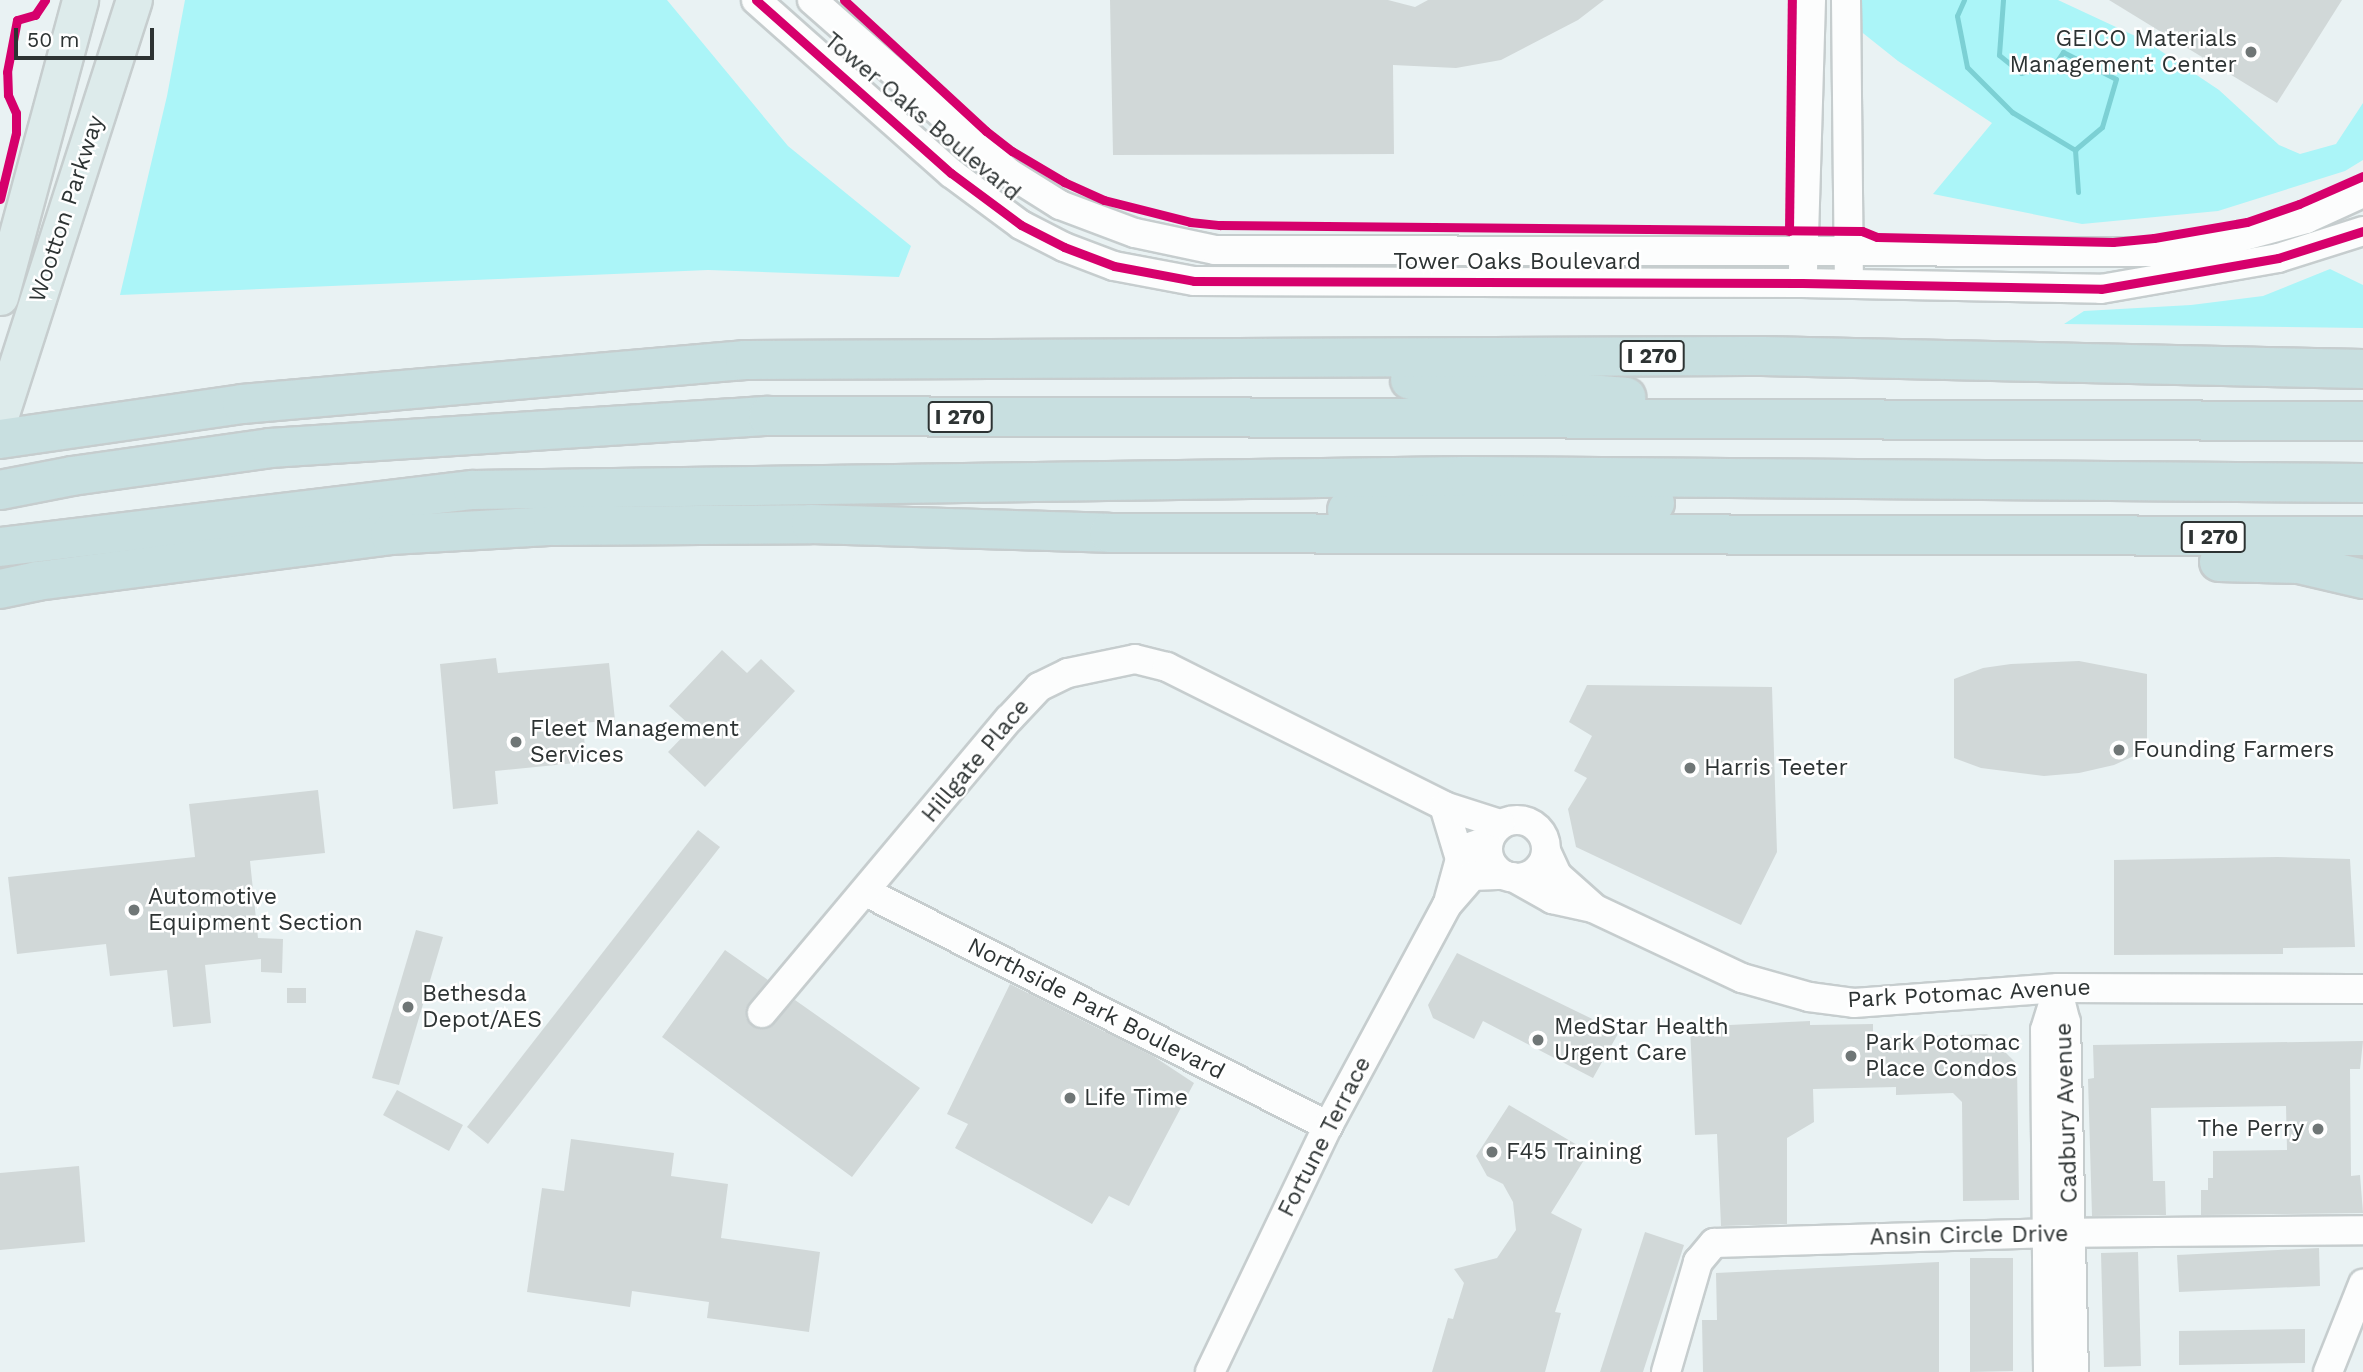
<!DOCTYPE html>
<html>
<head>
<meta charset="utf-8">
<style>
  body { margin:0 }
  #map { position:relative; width:2363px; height:1372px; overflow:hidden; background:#e9f2f3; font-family:"Work Sans",sans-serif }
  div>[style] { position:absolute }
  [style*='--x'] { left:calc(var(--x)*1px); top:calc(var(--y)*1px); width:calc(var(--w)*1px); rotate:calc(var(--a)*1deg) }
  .green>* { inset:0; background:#abf5f8 }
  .stream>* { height:5px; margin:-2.5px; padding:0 2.5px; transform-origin:2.5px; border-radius:2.5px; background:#7cd0d4 }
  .building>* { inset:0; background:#d1d8d8 }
  .roads { filter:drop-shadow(2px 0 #c6cdce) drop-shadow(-2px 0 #c6cdce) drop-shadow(0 2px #c6cdce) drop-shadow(0 -2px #c6cdce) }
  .minor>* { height:28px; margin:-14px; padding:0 14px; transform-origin:14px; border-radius:14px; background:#fcfdfd }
  .minor>.ring { margin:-14px; padding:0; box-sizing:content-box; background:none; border:28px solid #fcfdfd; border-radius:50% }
  .major>* { height:35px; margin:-17.5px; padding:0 17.5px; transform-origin:17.5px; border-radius:17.5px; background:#ddebeb }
  .highway>* { height:38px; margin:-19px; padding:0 19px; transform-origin:19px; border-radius:19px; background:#c8dfe0 }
  .cycleway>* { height:9px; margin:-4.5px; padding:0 4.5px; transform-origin:4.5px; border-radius:4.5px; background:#d6006c }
  .dots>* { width:19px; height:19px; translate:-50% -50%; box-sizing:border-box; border:4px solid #fff; border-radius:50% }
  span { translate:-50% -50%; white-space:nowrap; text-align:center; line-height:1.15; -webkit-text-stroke:5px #fff; paint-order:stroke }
  .shield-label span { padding:2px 5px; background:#fff; border:2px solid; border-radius:5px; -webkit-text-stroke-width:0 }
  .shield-label { font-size:21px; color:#2d3333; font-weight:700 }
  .poi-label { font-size:23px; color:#2d3333 }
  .right { translate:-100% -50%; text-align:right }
  .left { translate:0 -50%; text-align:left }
  .street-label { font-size:23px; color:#2d3333 }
  .scale { position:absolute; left:14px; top:28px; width:140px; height:32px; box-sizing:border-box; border:4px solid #2d3333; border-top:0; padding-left:9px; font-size:21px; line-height:24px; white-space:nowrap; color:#2d3333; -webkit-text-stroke:5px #fff; paint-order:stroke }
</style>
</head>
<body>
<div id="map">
  <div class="green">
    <i style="clip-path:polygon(185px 0,667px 0,788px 146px,911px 246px,899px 277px,708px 270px,120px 295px,167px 96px)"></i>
    <i style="clip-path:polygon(1846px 0,2058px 0,2146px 41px,2219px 90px,2279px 145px,2300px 154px,2336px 144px,2363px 103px,2363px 160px,2345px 171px,2218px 211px,2082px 224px,1933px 194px,1992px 123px,1898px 61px,1844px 18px)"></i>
    <i style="clip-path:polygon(2330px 269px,2363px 285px,2363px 328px,2064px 324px,2084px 311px,2191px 305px,2263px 296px)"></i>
  </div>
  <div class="stream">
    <i style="--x:1964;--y:0;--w:17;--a:114"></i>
    <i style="--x:1957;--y:16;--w:52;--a:78.9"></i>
    <i style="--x:1967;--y:67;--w:64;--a:45"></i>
    <i style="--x:2012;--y:112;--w:74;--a:31.1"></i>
    <i style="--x:2075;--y:150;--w:42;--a:85.9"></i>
    <i style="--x:2003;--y:0;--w:55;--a:94.2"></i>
    <i style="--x:1999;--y:55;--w:28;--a:39"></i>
    <i style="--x:2021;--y:73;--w:38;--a:-18"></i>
    <i style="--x:2057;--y:61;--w:11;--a:-56"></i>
    <i style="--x:2063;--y:52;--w:59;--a:27"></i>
    <i style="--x:2116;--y:79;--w:50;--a:106.3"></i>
    <i style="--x:2102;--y:127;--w:35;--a:140"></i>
  </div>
  <div class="building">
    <i style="clip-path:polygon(1110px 0,1388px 0,1415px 7px,1428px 0,1604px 0,1578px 20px,1501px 60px,1456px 68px,1393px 65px,1394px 154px,1113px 155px)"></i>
    <i style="clip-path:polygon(2109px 0,2342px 0,2277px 103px)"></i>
    <i style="clip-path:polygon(722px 650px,747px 673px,761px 659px,795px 691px,705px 787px,668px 752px,692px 727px,669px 706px)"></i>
    <i style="clip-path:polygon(496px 658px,498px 673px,609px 663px,615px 720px,583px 723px,586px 762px,495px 771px,498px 804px,453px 809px,440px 664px)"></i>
    <i style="clip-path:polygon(2079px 661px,2147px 674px,2147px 750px,2114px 765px,2079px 773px,2044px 776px,1981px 768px,1954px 758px,1954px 679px,1983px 668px,2011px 664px)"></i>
    <i style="clip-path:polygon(1587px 685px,1772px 687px,1777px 852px,1741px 925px,1576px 847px,1568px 809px,1587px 778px,1574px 771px,1592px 736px,1569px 722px)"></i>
    <i style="clip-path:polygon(318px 790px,325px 853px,250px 861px,258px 938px,283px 939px,282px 973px,261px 972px,261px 959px,205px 965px,211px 1023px,173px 1027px,167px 970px,110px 976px,106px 944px,17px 954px,8px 877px,195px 857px,189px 804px)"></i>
    <i style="clip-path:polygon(698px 830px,720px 847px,488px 1144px,467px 1127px)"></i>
    <i style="clip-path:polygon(2277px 857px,2350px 859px,2355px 947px,2283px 948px,2283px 954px,2114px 955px,2114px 860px)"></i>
    <i style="clip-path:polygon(416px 930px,443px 937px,399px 1085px,372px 1078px)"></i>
    <i style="clip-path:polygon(725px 950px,768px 980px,746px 1009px,746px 1018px,752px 1026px,768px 1028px,795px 1000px,920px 1088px,852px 1177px,662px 1037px)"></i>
    <i style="clip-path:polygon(1457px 953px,1619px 1032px,1593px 1078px,1483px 1021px,1474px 1039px,1433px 1018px,1428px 1005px)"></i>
    <i style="clip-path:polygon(1010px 984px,1153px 1056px,1194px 1083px,1129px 1206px,1109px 1196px,1092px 1224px,955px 1148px,968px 1124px,947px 1114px)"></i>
    <i style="clip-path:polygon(287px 988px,306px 988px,306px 1003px,287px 1003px)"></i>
    <i style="clip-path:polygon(1810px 1021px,1810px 1025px,1873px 1024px,1873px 1038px,1987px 1034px,2017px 1064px,2019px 1200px,1963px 1201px,1962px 1102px,1953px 1093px,1896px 1095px,1896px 1087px,1813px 1089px,1814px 1122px,1787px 1138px,1787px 1224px,1721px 1226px,1717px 1134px,1695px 1135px,1690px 1027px)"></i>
    <i style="clip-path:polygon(2363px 1041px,2360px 1069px,2350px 1069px,2351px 1176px,2360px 1175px,2363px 1213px,2201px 1215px,2201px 1190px,2208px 1190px,2208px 1178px,2213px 1178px,2213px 1151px,2287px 1150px,2286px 1106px,2151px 1108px,2153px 1181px,2165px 1181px,2166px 1215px,2092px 1216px,2088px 1079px,2094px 1078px,2093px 1045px)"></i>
    <i style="clip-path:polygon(397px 1090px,463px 1125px,449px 1151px,383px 1115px)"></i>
    <i style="clip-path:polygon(1509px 1105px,1589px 1152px,1551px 1213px,1582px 1229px,1555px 1312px,1561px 1313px,1545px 1372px,1432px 1372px,1448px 1318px,1453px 1319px,1464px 1283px,1454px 1269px,1497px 1258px,1516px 1230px,1513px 1202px,1503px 1184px,1487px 1176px,1476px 1156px)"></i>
    <i style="clip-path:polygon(571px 1139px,674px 1153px,671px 1176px,728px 1184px,721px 1238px,820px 1252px,809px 1332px,707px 1318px,709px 1302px,632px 1291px,630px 1307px,527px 1292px,542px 1188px,564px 1191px)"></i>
    <i style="clip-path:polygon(79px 1166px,85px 1242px,0 1250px,0 1173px)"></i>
    <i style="clip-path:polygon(1645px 1232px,1684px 1245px,1643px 1372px,1600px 1372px)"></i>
    <i style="clip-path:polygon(2319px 1248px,2320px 1286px,2179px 1292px,2177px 1255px)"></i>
    <i style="clip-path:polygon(2138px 1252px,2141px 1366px,2104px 1367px,2101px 1253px)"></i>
    <i style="clip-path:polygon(1970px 1258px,2013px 1258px,2013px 1371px,1970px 1372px)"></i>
    <i style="clip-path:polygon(1939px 1262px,1939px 1372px,1703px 1372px,1702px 1320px,1717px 1320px,1716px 1273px)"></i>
    <i style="clip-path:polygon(2305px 1329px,2305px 1363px,2179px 1365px,2179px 1331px)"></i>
  </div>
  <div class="roads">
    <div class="minor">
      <i style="--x:756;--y:0;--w:261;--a:41.6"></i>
      <i style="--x:951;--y:173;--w:87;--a:36.6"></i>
      <i style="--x:1021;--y:225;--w:48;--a:27.1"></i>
      <i style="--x:1064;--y:247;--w:53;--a:20.8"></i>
      <i style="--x:1114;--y:266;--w:81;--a:10.6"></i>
      <i style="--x:1194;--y:281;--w:608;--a:0.19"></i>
      <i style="--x:1802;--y:283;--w:299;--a:1.1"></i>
      <i style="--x:2101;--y:289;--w:180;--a:-9.9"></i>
      <i style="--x:2278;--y:258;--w:89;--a:-17.6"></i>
      <i style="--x:812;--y:0;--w:262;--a:41.3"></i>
      <i style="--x:1009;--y:173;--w:60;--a:32.1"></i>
      <i style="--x:1060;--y:205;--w:80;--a:20.5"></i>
      <i style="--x:1135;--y:233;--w:82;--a:12"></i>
      <i style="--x:1215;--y:250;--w:948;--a:0.12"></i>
      <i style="--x:2163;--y:252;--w:75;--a:-10.7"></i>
      <i style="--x:2237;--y:238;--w:72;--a:-15.4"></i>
      <i style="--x:2306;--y:219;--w:63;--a:-24.5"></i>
      <i style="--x:1846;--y:0;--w:271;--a:89.4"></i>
      <i style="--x:1803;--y:270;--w:270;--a:-88.3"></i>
      <i style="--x:1444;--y:806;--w:55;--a:73.2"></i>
      <i class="ring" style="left:1488px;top:820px;width:30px;height:30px"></i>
      <i style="--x:1546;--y:851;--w:26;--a:65"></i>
      <i style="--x:1557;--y:875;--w:48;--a:41.6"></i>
      <i style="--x:1513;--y:877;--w:45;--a:29.4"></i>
      <i style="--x:1552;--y:899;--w:42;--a:12.4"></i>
      <i style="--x:1593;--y:908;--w:165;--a:25.2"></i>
      <i style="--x:1742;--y:978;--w:70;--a:15.8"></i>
      <i style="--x:1809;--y:997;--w:45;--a:7.6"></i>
      <i style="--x:1854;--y:1003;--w:205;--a:-4.2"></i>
      <i style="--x:2058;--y:988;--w:305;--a:0.2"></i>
      <i style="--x:866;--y:892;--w:518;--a:26.86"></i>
      <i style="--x:1449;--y:899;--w:41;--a:-74.6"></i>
      <i style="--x:1460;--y:859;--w:16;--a:-50"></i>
      <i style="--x:1470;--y:847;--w:20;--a:-20"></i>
      <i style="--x:2058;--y:991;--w:32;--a:76"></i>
      <i style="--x:2066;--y:1022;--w:350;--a:88.7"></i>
      <i style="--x:762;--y:1013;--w:384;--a:-50"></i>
      <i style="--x:1009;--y:719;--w:44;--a:-46.8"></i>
      <i style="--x:1039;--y:687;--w:32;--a:-26"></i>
      <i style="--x:1068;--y:673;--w:68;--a:-11.8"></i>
      <i style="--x:1135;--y:659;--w:33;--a:14"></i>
      <i style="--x:1167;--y:667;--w:310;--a:26.6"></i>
      <i style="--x:1444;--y:806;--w:59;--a:17.8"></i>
      <i style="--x:1210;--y:1372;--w:273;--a:-64.4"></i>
      <i style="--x:1328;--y:1126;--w:251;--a:-61.7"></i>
      <i style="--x:1447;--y:905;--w:38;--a:-49"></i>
      <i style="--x:1472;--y:876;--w:32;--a:-2"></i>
      <i style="--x:1666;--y:1372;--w:115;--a:-73.8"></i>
      <i style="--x:1698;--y:1262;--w:25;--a:-50"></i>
      <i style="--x:1714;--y:1243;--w:332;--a:-1.7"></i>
      <i style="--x:2046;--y:1233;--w:317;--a:-0.5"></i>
      <i style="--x:2048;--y:1372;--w:342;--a:-90.5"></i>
      <i style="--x:2045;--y:1030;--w:44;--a:-72.8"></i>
      <i style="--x:2328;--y:1372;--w:95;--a:-68.3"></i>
    </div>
    <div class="major">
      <i style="--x:0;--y:297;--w:308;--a:-74.9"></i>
      <i style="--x:0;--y:417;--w:438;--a:-72.2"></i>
    </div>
    <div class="highway">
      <i style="--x:1410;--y:380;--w:217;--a:4.5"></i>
      <i style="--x:0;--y:439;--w:245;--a:-8.2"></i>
      <i style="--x:242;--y:404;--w:505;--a:-5"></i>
      <i style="--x:745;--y:360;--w:1017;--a:-0.23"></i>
      <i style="--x:1762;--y:356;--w:601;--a:1.24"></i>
      <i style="--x:0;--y:490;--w:73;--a:-11"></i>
      <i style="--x:72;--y:476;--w:200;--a:-8"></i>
      <i style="--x:270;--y:448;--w:499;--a:-3.7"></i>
      <i style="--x:768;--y:416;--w:1595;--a:0.18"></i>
      <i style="--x:1347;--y:510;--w:97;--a:-3"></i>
      <i style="--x:1444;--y:505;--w:211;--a:-0.5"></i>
      <i style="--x:0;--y:547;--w:476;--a:-6.9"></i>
      <i style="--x:473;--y:490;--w:993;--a:-0.81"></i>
      <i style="--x:1466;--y:476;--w:897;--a:0.45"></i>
      <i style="--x:2219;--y:562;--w:80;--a:1.4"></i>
      <i style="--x:2299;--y:564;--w:66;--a:13.2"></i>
      <i style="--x:0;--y:589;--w:38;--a:-12"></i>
      <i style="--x:37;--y:581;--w:356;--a:-7.4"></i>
      <i style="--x:390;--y:535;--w:163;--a:-3.2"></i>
      <i style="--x:553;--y:526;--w:258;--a:-0.4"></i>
      <i style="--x:811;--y:524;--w:298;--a:1.7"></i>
      <i style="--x:1109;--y:533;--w:1254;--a:0.14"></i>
    </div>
  </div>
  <div class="cycleway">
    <i style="--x:756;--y:0;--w:261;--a:41.6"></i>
    <i style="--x:951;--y:173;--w:87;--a:36.6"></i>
    <i style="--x:1021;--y:225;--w:48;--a:27.1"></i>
    <i style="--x:1064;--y:247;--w:53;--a:20.8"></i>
    <i style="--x:1114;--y:266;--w:81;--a:10.6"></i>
    <i style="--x:1194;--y:281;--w:608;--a:0.19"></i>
    <i style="--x:1802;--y:283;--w:299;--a:1.1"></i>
    <i style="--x:2101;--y:289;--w:180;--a:-9.9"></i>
    <i style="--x:2278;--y:258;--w:89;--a:-17.6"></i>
    <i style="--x:844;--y:0;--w:193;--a:42.7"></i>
    <i style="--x:986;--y:131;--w:33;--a:38"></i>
    <i style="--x:1012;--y:151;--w:61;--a:30.8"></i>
    <i style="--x:1064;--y:182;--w:44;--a:24.2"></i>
    <i style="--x:1104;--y:200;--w:89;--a:14.3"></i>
    <i style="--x:1190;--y:222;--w:30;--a:6"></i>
    <i style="--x:1220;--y:225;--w:642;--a:0.54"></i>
    <i style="--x:1862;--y:231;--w:16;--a:22"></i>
    <i style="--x:1877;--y:237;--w:236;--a:1.2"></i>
    <i style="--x:2113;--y:242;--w:41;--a:-5.6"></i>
    <i style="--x:2154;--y:238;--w:94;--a:-9.8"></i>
    <i style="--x:2247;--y:222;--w:55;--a:-19.1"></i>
    <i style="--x:2299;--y:204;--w:70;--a:-23.6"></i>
    <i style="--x:0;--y:199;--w:68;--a:-76.4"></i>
    <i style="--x:16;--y:133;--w:20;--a:-90"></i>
    <i style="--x:16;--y:113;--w:20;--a:-114"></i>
    <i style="--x:8;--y:95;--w:23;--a:-92"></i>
    <i style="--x:7;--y:72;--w:53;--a:-79.1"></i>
    <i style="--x:17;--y:20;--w:19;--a:-16"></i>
    <i style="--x:35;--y:15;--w:18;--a:-56"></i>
    <i style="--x:1789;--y:231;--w:231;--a:-89.3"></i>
  </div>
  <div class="dots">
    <i style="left:2251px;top:52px;background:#6f7676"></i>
    <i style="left:516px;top:742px;background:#6f7676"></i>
    <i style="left:2119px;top:750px;background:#6f7676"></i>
    <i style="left:1690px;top:768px;background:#6f7676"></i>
    <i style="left:134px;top:910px;background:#6f7676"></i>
    <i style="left:408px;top:1007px;background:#6f7676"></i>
    <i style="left:1538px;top:1040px;background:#6f7676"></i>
    <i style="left:1851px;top:1056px;background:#6f7676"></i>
    <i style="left:1070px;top:1098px;background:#6f7676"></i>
    <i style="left:2318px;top:1129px;background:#6f7676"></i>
    <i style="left:1492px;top:1152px;background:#6f7676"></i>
  </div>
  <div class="shield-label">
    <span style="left:1652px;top:356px">I 270</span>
    <span style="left:960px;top:417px">I 270</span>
    <span style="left:2213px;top:537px">I 270</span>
  </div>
  <div class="poi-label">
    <span class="right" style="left:2237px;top:52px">GEICO Materials<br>Management Center</span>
    <span class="left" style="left:530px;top:742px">Fleet Management<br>Services</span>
    <span class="left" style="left:2133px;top:750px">Founding Farmers</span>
    <span class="left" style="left:1704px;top:768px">Harris Teeter</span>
    <span class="left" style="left:148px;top:910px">Automotive<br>Equipment Section</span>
    <span class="left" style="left:422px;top:1007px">Bethesda<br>Depot/AES</span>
    <span class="left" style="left:1554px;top:1040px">MedStar Health<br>Urgent Care</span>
    <span class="left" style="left:1865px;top:1056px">Park Potomac<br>Place Condos</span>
    <span class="left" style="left:1084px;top:1098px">Life Time</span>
    <span class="right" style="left:2304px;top:1129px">The Perry</span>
    <span class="left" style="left:1506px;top:1152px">F45 Training</span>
  </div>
  <div class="street-label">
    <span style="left:922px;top:117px;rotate:40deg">Tower Oaks Boulevard</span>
    <span style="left:67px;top:209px;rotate:-72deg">Wootton Parkway</span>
    <span style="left:1517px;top:262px">Tower Oaks Boulevard</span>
    <span style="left:976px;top:761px;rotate:-50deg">Hillgate Place</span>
    <span style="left:1969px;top:994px;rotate:-3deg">Park Potomac Avenue</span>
    <span style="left:1096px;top:1009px;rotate:27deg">Northside Park Boulevard</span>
    <span style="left:2067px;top:1113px;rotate:-92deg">Cadbury Avenue</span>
    <span style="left:1325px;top:1137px;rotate:-63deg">Fortune Terrace</span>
    <span style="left:1969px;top:1236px;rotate:-1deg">Ansin Circle Drive</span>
  </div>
  <div class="scale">50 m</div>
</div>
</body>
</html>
